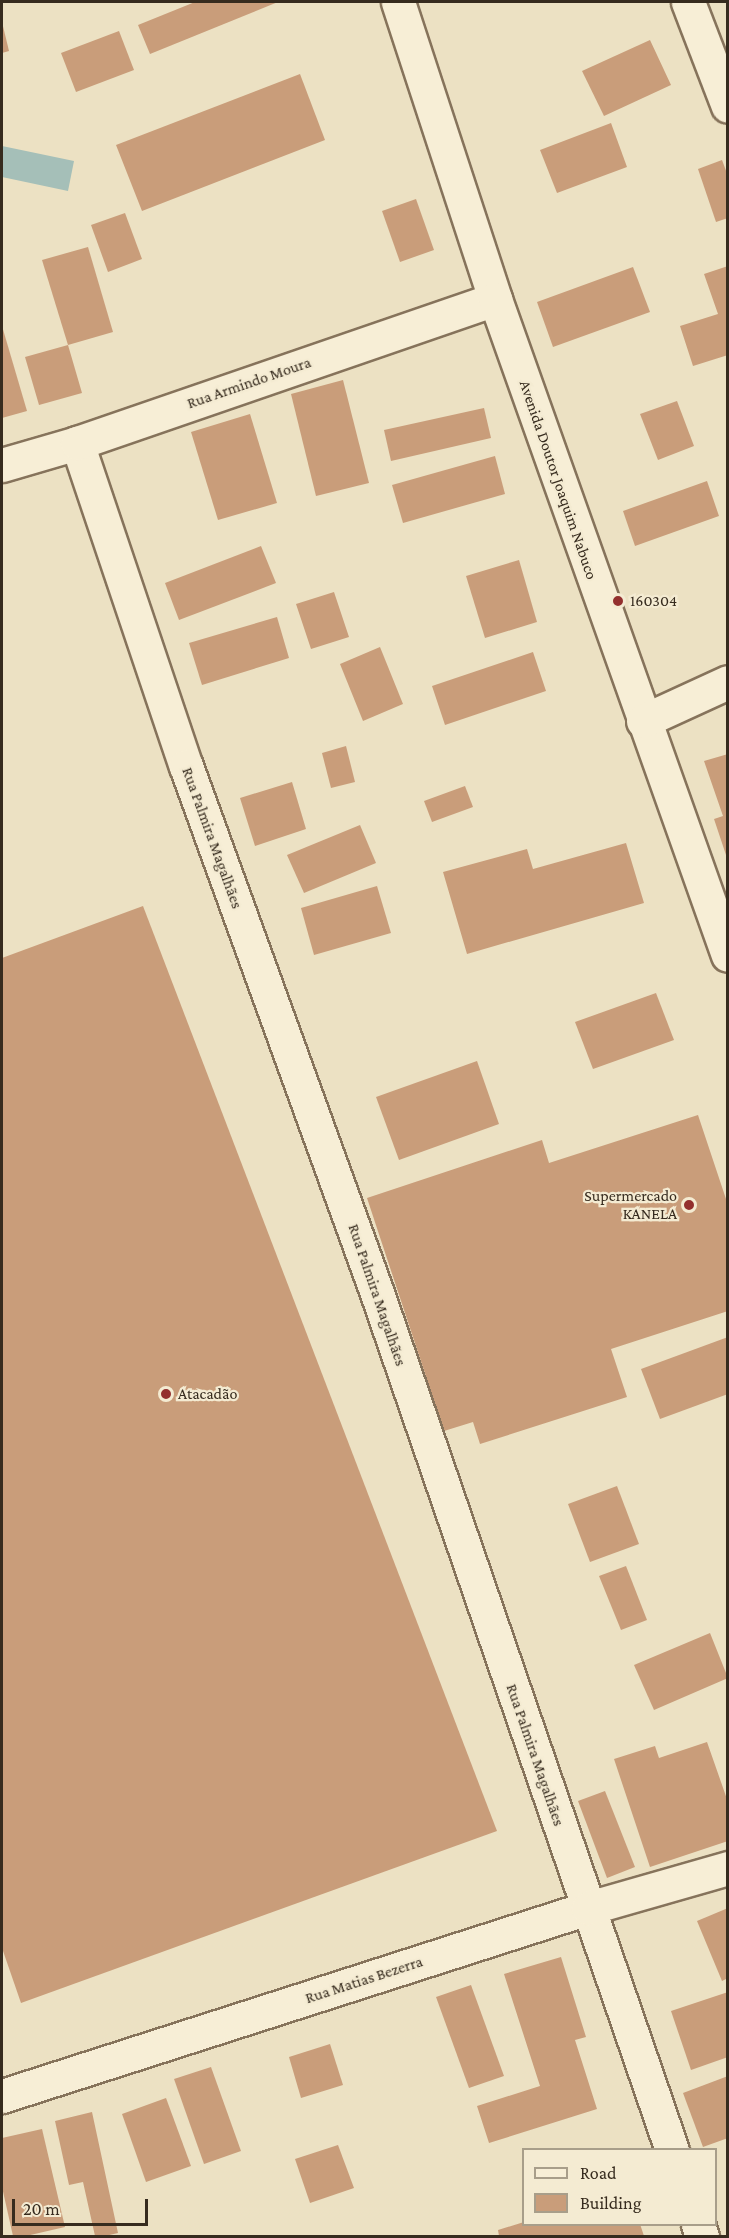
<!DOCTYPE html>
<html>
<head>
<meta charset="utf-8">
<style>
  body { margin:0 }
  #map { position:relative; width:729px; height:2238px; overflow:hidden; background:#ece1c3; font-family:"Crimson Pro",serif }
  div>[style] { position:absolute }
  [style*='--x'] { left:calc(var(--x)*1px); top:calc(var(--y)*1px); width:calc(var(--w)*1px); rotate:calc(var(--a)*1deg) }
  .water>* { inset:0; background:#a5bfb8 }
  .building>* { inset:0; background:#c99d7a }
  .roads { filter:drop-shadow(2px 0 #86735b) drop-shadow(-2px 0 #86735b) drop-shadow(0 2px #86735b) drop-shadow(0 -2px #86735b) }
  .street>* { height:33px; margin:-16.5px; padding:0 16.5px; transform-origin:16.5px; border-radius:16.5px; background:#f7eed6 }
  .secondary>* { height:33px; margin:-16.5px; padding:0 16.5px; transform-origin:16.5px; border-radius:16.5px; background:#f7eed6 }
  .dots>* { width:16px; height:16px; translate:-50% -50%; box-sizing:border-box; border:3px solid #f4ebd2; border-radius:50% }
  span { translate:-50% -50%; white-space:nowrap; text-align:center; line-height:1.15; -webkit-text-stroke:4.5px #f4ebd2; paint-order:stroke }
  .street-label { font-size:16px; color:#362b1e }
  .poi-label { font-size:16px; color:#362b1e }
  .left { translate:0 -50%; text-align:left }
  .right { translate:-100% -50%; text-align:right }
  .frame { position:absolute; inset:0; border:3px solid #362b1e; pointer-events:none }
  .legend { position:absolute; left:522px; top:2148px; width:195px; height:78px; box-sizing:border-box; background:#f4ebd2; border:2px solid #a89e8a; margin:0; padding:8px 10px; list-style:none; font-size:18px; color:#362b1e }
  .legend li { display:flex; align-items:center; gap:12px; height:30px }
  .legend b { width:30px; border:2px solid #a89e8a }
  .scale { position:absolute; left:12px; top:2199px; width:136px; height:27px; box-sizing:border-box; border:3px solid #362b1e; border-top:0; padding-left:8px; font-size:18px; line-height:21px; white-space:nowrap; color:#362b1e; -webkit-text-stroke:4px #f4ebd2; paint-order:stroke }
</style>
</head>
<body>
<div id="map">
  <div class="water">
    <i style="clip-path:polygon(2px 146px,74px 161px,68px 191px,2px 177px)"></i>
  </div>
  <div class="building">
    <i style="clip-path:polygon(195px 2px,278px 2px,150px 54px,138px 25px)"></i>
    <i style="clip-path:polygon(2px 22px,9px 51px,2px 53px)"></i>
    <i style="clip-path:polygon(119px 31px,134px 70px,76px 92px,61px 53px)"></i>
    <i style="clip-path:polygon(650px 40px,671px 85px,604px 116px,582px 71px)"></i>
    <i style="clip-path:polygon(300px 74px,325px 140px,142px 211px,116px 145px)"></i>
    <i style="clip-path:polygon(611px 123px,627px 167px,557px 193px,540px 150px)"></i>
    <i style="clip-path:polygon(722px 160px,728px 176px,728px 218px,716px 222px,698px 169px)"></i>
    <i style="clip-path:polygon(416px 199px,434px 250px,400px 262px,382px 211px)"></i>
    <i style="clip-path:polygon(125px 213px,142px 259px,108px 272px,91px 225px)"></i>
    <i style="clip-path:polygon(88px 247px,113px 332px,68px 345px,42px 260px)"></i>
    <i style="clip-path:polygon(728px 266px,728px 355px,693px 366px,680px 326px,718px 314px,704px 274px)"></i>
    <i style="clip-path:polygon(633px 267px,650px 312px,553px 347px,537px 302px)"></i>
    <i style="clip-path:polygon(2px 326px,27px 411px,2px 418px)"></i>
    <i style="clip-path:polygon(68px 345px,82px 393px,39px 405px,25px 357px)"></i>
    <i style="clip-path:polygon(343px 380px,369px 483px,316px 496px,291px 394px)"></i>
    <i style="clip-path:polygon(677px 401px,694px 446px,658px 460px,640px 414px)"></i>
    <i style="clip-path:polygon(484px 408px,491px 438px,391px 461px,384px 430px)"></i>
    <i style="clip-path:polygon(250px 414px,277px 503px,218px 520px,191px 432px)"></i>
    <i style="clip-path:polygon(495px 456px,505px 494px,403px 523px,392px 485px)"></i>
    <i style="clip-path:polygon(707px 481px,719px 516px,635px 546px,623px 511px)"></i>
    <i style="clip-path:polygon(261px 546px,276px 583px,179px 620px,165px 583px)"></i>
    <i style="clip-path:polygon(519px 560px,537px 622px,485px 638px,466px 576px)"></i>
    <i style="clip-path:polygon(334px 592px,349px 637px,311px 649px,296px 604px)"></i>
    <i style="clip-path:polygon(277px 617px,289px 658px,202px 685px,189px 643px)"></i>
    <i style="clip-path:polygon(380px 647px,403px 704px,363px 721px,340px 664px)"></i>
    <i style="clip-path:polygon(533px 652px,546px 691px,445px 725px,432px 686px)"></i>
    <i style="clip-path:polygon(346px 746px,355px 782px,331px 788px,322px 753px)"></i>
    <i style="clip-path:polygon(728px 754px,728px 858px,727px 858px,714px 819px,723px 816px,704px 761px)"></i>
    <i style="clip-path:polygon(292px 782px,306px 829px,255px 846px,240px 798px)"></i>
    <i style="clip-path:polygon(465px 786px,473px 807px,432px 822px,424px 801px)"></i>
    <i style="clip-path:polygon(360px 825px,376px 863px,304px 893px,287px 855px)"></i>
    <i style="clip-path:polygon(626px 843px,644px 903px,467px 954px,443px 872px,527px 849px,533px 869px)"></i>
    <i style="clip-path:polygon(377px 886px,391px 933px,314px 955px,301px 908px)"></i>
    <i style="clip-path:polygon(143px 906px,497px 1831px,21px 2003px,2px 1948px,2px 958px)"></i>
    <i style="clip-path:polygon(656px 993px,674px 1040px,593px 1069px,575px 1022px)"></i>
    <i style="clip-path:polygon(477px 1061px,499px 1124px,399px 1160px,376px 1097px)"></i>
    <i style="clip-path:polygon(698px 1115px,728px 1205px,728px 1311px,611px 1349px,627px 1397px,480px 1444px,473px 1422px,444px 1431px,367px 1198px,542px 1140px,549px 1163px)"></i>
    <i style="clip-path:polygon(728px 1337px,728px 1394px,660px 1419px,641px 1369px)"></i>
    <i style="clip-path:polygon(617px 1486px,639px 1544px,590px 1562px,568px 1504px)"></i>
    <i style="clip-path:polygon(626px 1566px,647px 1620px,621px 1630px,599px 1576px)"></i>
    <i style="clip-path:polygon(710px 1633px,728px 1678px,654px 1710px,634px 1665px)"></i>
    <i style="clip-path:polygon(707px 1742px,728px 1802px,728px 1841px,650px 1867px,614px 1759px,655px 1746px,659px 1758px)"></i>
    <i style="clip-path:polygon(605px 1791px,635px 1867px,607px 1878px,578px 1801px)"></i>
    <i style="clip-path:polygon(728px 1908px,728px 1978px,722px 1981px,697px 1921px)"></i>
    <i style="clip-path:polygon(561px 1957px,586px 2037px,575px 2040px,597px 2109px,489px 2143px,477px 2106px,540px 2086px,504px 1974px)"></i>
    <i style="clip-path:polygon(471px 1985px,504px 2076px,469px 2088px,436px 1997px)"></i>
    <i style="clip-path:polygon(728px 1992px,728px 2057px,691px 2070px,671px 2011px)"></i>
    <i style="clip-path:polygon(330px 2044px,343px 2085px,301px 2098px,289px 2057px)"></i>
    <i style="clip-path:polygon(211px 2067px,241px 2151px,204px 2164px,174px 2079px)"></i>
    <i style="clip-path:polygon(728px 2076px,728px 2138px,703px 2147px,683px 2093px)"></i>
    <i style="clip-path:polygon(166px 2098px,191px 2166px,146px 2182px,122px 2114px)"></i>
    <i style="clip-path:polygon(92px 2112px,118px 2233px,105px 2236px,95px 2236px,83px 2182px,69px 2185px,55px 2121px)"></i>
    <i style="clip-path:polygon(42px 2129px,65px 2227px,26px 2236px,13px 2236px,2px 2187px,2px 2138px)"></i>
    <i style="clip-path:polygon(338px 2145px,354px 2188px,310px 2203px,295px 2159px)"></i>
    <i style="clip-path:polygon(524px 2222px,524px 2224px,640px 2224px,644px 2236px,499px 2236px,498px 2230px)"></i>
  </div>
  <div class="roads">
    <div class="street">
      <i style="--x:688;--y:2;--w:111;--a:69"></i>
      <i style="--x:77;--y:443;--w:341;--a:71.4"></i>
      <i style="--x:186;--y:766;--w:561;--a:70.08"></i>
      <i style="--x:377;--y:1293;--w:906;--a:71.01"></i>
      <i style="--x:2;--y:465;--w:78;--a:-16.3"></i>
      <i style="--x:77;--y:443;--w:442;--a:-19"></i>
      <i style="--x:2;--y:2096;--w:615;--a:-17.79"></i>
      <i style="--x:588;--y:1908;--w:146;--a:-15.9"></i>
      <i style="--x:698;--y:2224;--w:13;--a:72"></i>
    </div>
    <div class="secondary">
      <i style="--x:398;--y:2;--w:312;--a:71.9"></i>
      <i style="--x:495;--y:299;--w:696;--a:70.45"></i>
      <i style="--x:643;--y:721;--w:94;--a:-24.6"></i>
    </div>
  </div>
  <div class="dots">
    <i style="left:618px;top:601px;background:#932f2d"></i>
    <i style="left:689px;top:1205px;background:#932f2d"></i>
    <i style="left:166px;top:1394px;background:#932f2d"></i>
  </div>
  <div class="street-label">
    <span style="left:249px;top:383px;rotate:-19deg">Rua Armindo Moura</span>
    <span style="left:558px;top:480px;rotate:71deg">Avenida Doutor Joaquim Nabuco</span>
    <span style="left:212px;top:838px;rotate:70deg">Rua Palmira Magalhães</span>
    <span style="left:377px;top:1295px;rotate:71deg">Rua Palmira Magalhães</span>
    <span style="left:535px;top:1755px;rotate:71deg">Rua Palmira Magalhães</span>
    <span style="left:364px;top:1980px;rotate:-18deg">Rua Matias Bezerra</span>
  </div>
  <div class="poi-label">
    <span class="left" style="left:630px;top:601px">160304</span>
    <span class="right" style="left:677px;top:1205px">Supermercado<br>KANELA</span>
    <span class="left" style="left:178px;top:1394px">Atacadão</span>
  </div>
  <div class="frame"></div>
  <ul class="legend">
  <li><b style="height:8px;background:#f7eed6"></b>Road</li>
  <li><b style="height:16px;background:#c99d7a"></b>Building</li>
  </ul>
  <div class="scale">20 m</div>
</div>
</body>
</html>
